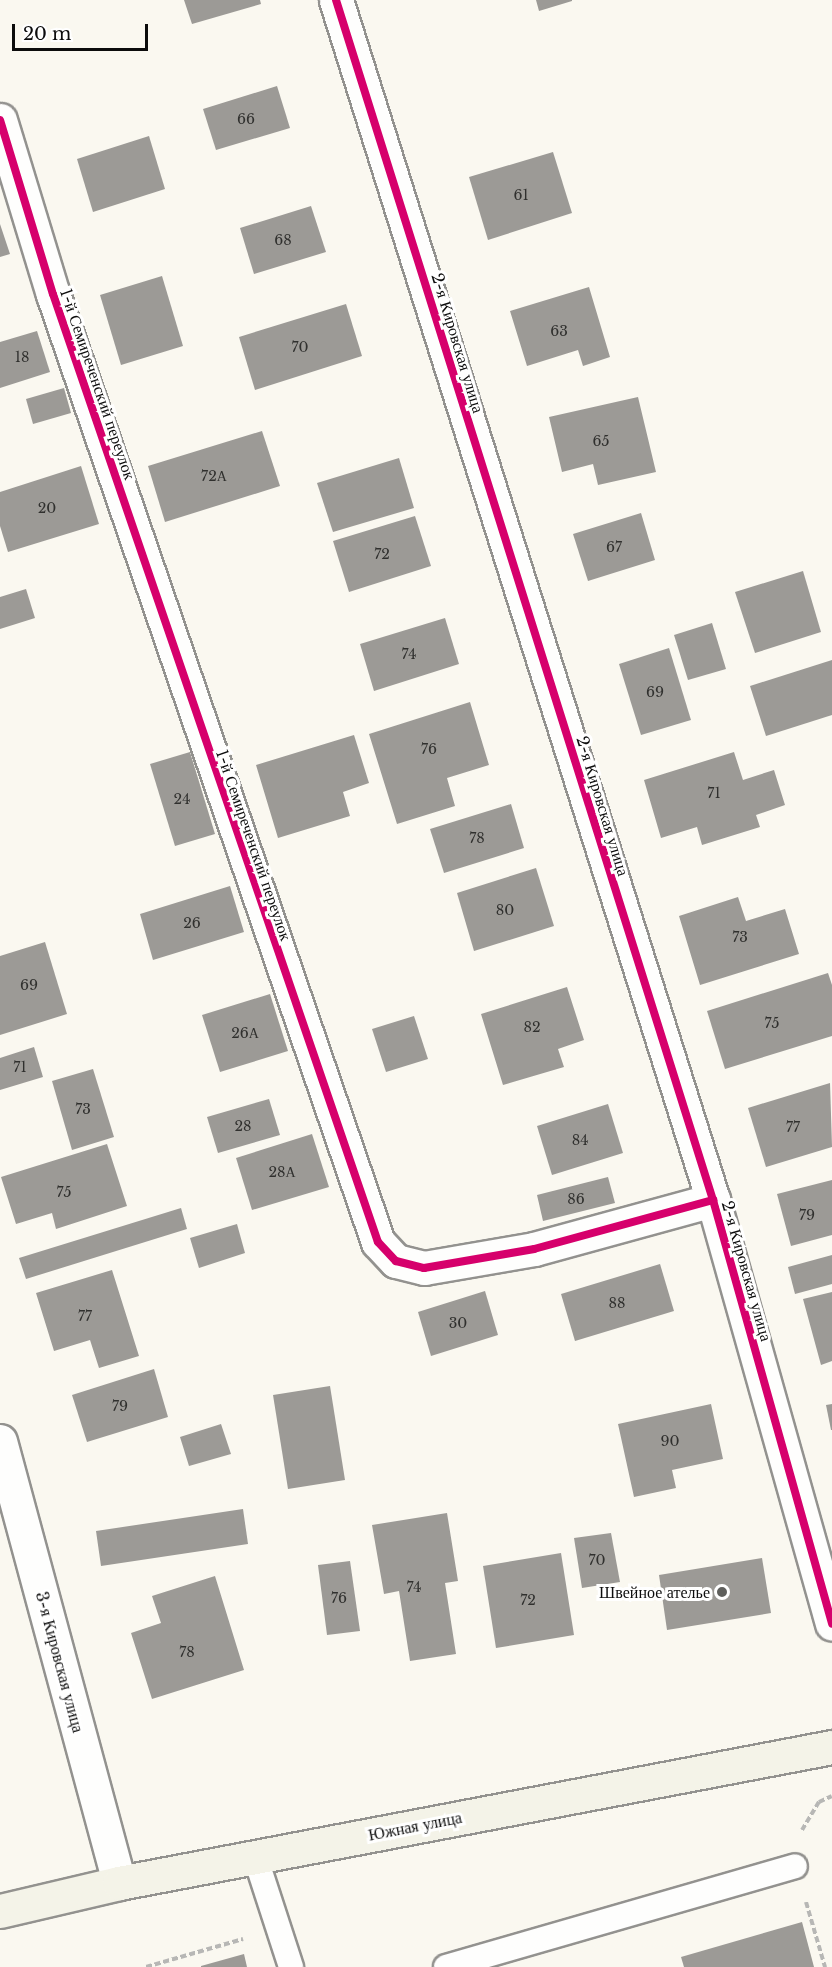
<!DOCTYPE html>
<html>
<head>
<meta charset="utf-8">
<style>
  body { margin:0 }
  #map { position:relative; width:832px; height:1967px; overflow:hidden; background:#faf8f0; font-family:"Libre Baskerville",serif }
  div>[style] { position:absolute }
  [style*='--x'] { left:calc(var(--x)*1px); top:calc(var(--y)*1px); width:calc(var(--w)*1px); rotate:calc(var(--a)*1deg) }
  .building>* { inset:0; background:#9c9a96 }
  .path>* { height:4px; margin-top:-2px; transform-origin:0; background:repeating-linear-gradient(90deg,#b7b7b5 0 6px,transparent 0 9px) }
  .roads { filter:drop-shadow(2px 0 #93928f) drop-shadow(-2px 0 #93928f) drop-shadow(0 2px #93928f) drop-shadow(0 -2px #93928f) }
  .lane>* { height:24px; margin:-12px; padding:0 12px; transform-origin:12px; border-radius:12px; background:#fefefd }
  .street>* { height:33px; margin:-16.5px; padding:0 16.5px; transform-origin:16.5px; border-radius:16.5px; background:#fefefd }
  .secondary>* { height:33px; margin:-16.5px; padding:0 16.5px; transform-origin:16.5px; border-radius:16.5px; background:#f4f3e8 }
  .cycleway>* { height:8px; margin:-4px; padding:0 4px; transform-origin:4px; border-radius:4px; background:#d6006c }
  .dots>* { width:16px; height:16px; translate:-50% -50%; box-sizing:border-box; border:3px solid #fff; border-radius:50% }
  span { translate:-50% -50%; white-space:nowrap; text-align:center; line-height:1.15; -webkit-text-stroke:6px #fff; paint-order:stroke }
  .number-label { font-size:14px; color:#30302e }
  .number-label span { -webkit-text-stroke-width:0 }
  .street-label { font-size:16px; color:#0c0c0c }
  .poi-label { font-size:16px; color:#0c0c0c }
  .right { translate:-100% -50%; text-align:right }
  .scale { position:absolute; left:12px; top:24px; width:136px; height:27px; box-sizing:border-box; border:3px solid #0c0c0c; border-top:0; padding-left:8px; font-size:18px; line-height:21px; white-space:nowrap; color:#0c0c0c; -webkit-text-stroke:4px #fff; paint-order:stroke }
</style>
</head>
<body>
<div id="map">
  <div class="building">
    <i style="clip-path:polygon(184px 0,260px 0,261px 4px,192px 24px)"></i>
    <i style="clip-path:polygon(536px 0,572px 0,572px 1px,539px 11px)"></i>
    <i style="clip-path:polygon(277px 86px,290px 128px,216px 150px,203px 109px)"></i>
    <i style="clip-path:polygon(149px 136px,165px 189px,93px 212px,77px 159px)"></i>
    <i style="clip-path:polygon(553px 152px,572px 213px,488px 240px,469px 177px)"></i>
    <i style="clip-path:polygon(311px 206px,326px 252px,254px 274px,240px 228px)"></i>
    <i style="clip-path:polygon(0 224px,10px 254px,0 257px)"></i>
    <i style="clip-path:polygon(162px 276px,183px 346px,121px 365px,100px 295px)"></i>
    <i style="clip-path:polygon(589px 287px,610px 357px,583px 366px,578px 350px,527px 366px,510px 311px)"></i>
    <i style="clip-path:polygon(346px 304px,362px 356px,255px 390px,239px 337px)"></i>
    <i style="clip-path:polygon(37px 331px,50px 372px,0 388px,0 342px)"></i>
    <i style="clip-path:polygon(64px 388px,71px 413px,33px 424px,26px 399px)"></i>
    <i style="clip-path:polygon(638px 397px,656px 472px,598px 485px,593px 464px,562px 472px,549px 417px)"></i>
    <i style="clip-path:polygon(262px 431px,280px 486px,165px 522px,148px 466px)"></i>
    <i style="clip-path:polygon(399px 458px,414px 508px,333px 532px,317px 483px)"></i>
    <i style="clip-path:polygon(81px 466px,99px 524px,8px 552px,0 526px,0 492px)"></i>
    <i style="clip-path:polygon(641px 513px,655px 560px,588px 581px,573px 534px)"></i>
    <i style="clip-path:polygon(415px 516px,431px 566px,349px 592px,333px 541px)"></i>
    <i style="clip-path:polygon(803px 571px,821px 632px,755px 653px,735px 592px)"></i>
    <i style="clip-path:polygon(26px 589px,35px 618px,0 629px,0 597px)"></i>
    <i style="clip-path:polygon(445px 618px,459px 664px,374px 691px,360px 644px)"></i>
    <i style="clip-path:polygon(712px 623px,726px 669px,688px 680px,674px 635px)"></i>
    <i style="clip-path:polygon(669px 648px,691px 720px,641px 735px,619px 664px)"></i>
    <i style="clip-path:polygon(832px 660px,832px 715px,766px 736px,750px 686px)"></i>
    <i style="clip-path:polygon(470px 702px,489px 765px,447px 778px,455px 806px,397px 824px,369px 734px)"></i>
    <i style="clip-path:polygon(354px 735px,369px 783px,343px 792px,350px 816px,278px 838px,256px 765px)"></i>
    <i style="clip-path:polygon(190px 752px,215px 834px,175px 846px,150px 764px)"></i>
    <i style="clip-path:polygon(734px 752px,743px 780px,774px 770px,785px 805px,756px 815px,760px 827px,702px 845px,697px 827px,661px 838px,644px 780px)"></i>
    <i style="clip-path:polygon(511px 804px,524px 848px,444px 873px,430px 829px)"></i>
    <i style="clip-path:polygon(536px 868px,554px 926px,474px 951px,457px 893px)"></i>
    <i style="clip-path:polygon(230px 886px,244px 932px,153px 960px,140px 914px)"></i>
    <i style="clip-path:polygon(738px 897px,746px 921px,785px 909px,799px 954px,700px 985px,679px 916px)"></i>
    <i style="clip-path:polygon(45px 942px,67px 1014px,0 1035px,0 956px)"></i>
    <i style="clip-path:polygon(828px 973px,832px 985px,832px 1036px,725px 1069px,707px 1011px)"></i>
    <i style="clip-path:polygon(567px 987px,584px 1040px,558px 1049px,564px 1067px,503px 1085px,481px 1014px)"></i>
    <i style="clip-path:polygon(270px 994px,288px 1051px,220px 1072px,202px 1015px)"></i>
    <i style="clip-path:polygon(414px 1016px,428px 1059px,386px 1072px,372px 1029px)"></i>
    <i style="clip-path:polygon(34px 1047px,43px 1077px,0 1090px,0 1058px)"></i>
    <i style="clip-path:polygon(93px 1069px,114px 1137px,72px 1150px,52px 1081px)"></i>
    <i style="clip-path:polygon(830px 1083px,832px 1147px,766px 1167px,748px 1108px)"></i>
    <i style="clip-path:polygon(269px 1099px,280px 1135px,218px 1153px,207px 1117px)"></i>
    <i style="clip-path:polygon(608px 1104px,623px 1153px,552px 1175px,537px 1126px)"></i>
    <i style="clip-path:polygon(312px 1134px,329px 1187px,252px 1210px,236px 1158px)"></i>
    <i style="clip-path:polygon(107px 1144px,127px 1206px,56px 1229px,52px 1213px,16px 1224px,1px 1177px)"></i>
    <i style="clip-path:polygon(608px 1177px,615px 1203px,543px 1221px,537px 1195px)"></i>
    <i style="clip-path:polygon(832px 1180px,832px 1235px,791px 1246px,777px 1194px)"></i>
    <i style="clip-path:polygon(181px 1208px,187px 1229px,26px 1279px,19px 1258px)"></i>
    <i style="clip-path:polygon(237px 1224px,245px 1253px,199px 1268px,190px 1238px)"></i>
    <i style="clip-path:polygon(832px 1255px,832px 1284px,795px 1294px,788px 1267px)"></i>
    <i style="clip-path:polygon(660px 1264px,674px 1311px,575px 1341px,561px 1294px)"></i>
    <i style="clip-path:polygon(112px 1270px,139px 1356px,99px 1368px,90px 1340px,54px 1351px,36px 1293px)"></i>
    <i style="clip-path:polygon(485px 1291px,498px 1335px,431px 1356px,418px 1312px)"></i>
    <i style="clip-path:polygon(832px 1292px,832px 1361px,821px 1365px,803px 1299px)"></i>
    <i style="clip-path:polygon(154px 1369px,168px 1417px,87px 1442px,72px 1395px)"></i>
    <i style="clip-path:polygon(330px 1386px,345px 1480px,288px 1489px,273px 1395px)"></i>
    <i style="clip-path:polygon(711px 1404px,723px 1459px,672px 1470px,676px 1488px,634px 1497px,618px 1424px)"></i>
    <i style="clip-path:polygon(832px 1404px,832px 1430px,831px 1430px,826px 1405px)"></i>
    <i style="clip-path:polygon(221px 1424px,231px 1454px,189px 1466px,180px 1437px)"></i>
    <i style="clip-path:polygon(243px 1509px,248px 1544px,101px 1566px,96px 1531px)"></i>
    <i style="clip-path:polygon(447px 1513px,458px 1581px,445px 1583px,456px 1654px,410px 1661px,399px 1591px,384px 1594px,372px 1525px)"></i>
    <i style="clip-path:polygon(611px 1533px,620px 1582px,582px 1588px,574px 1538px)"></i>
    <i style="clip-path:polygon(561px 1553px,574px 1635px,496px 1648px,483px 1566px)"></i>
    <i style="clip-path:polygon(762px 1558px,771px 1613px,667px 1630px,659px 1575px)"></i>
    <i style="clip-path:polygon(350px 1561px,360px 1631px,327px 1635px,318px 1565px)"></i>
    <i style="clip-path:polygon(215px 1576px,244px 1670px,152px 1699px,131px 1633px,161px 1623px,152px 1596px)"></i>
    <i style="clip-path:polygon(802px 1922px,814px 1967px,684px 1967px,681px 1957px)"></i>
    <i style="clip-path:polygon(244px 1954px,247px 1967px,201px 1967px,201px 1966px)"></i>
  </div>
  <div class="path">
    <i style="--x:802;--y:1830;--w:33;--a:-59"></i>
    <i style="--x:819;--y:1802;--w:14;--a:-25"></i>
    <i style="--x:806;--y:1902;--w:68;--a:73.7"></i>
    <i style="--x:146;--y:1967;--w:101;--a:-16.1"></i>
  </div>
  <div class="roads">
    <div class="lane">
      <i style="--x:255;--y:1856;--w:117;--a:72"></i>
      <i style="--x:446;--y:1967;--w:363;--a:-16.1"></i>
    </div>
    <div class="street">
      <i style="--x:336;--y:0;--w:1258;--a:72.56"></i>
      <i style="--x:713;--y:1200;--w:440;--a:74.3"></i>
      <i style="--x:0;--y:120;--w:182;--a:73.1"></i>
      <i style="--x:53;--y:294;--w:1002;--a:71.08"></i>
      <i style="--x:378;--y:1242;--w:26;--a:47"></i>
      <i style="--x:396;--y:1261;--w:29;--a:14"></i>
      <i style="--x:424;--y:1268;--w:112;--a:-9.8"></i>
      <i style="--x:534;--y:1249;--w:186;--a:-15.3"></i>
      <i style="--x:0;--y:1441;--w:458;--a:74.9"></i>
    </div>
    <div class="secondary">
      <i style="--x:0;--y:1911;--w:122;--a:-13.2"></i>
      <i style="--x:119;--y:1883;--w:726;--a:-10.8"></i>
    </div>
  </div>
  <div class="cycleway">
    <i style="--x:336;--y:0;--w:1258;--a:72.56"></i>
    <i style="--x:713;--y:1200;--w:440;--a:74.3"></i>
    <i style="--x:0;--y:120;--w:182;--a:73.1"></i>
    <i style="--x:53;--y:294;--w:1002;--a:71.08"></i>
    <i style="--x:378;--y:1242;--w:26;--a:47"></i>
    <i style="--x:396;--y:1261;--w:29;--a:14"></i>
    <i style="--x:424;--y:1268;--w:112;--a:-9.8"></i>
    <i style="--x:534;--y:1249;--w:186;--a:-15.3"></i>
  </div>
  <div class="dots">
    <i style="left:722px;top:1592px;background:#5f5f5c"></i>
  </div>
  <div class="number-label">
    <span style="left:246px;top:119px">66</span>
    <span style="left:521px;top:195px">61</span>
    <span style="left:283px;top:240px">68</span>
    <span style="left:559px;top:331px">63</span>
    <span style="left:300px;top:347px">70</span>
    <span style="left:22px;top:357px">18</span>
    <span style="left:601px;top:441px">65</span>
    <span style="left:214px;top:476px">72А</span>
    <span style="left:47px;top:508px">20</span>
    <span style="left:614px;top:547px">67</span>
    <span style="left:382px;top:554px">72</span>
    <span style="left:409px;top:654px">74</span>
    <span style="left:655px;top:692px">69</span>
    <span style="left:429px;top:749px">76</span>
    <span style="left:714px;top:793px">71</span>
    <span style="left:182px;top:799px">24</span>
    <span style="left:477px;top:838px">78</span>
    <span style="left:505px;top:910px">80</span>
    <span style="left:192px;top:923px">26</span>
    <span style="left:740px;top:937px">73</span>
    <span style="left:29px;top:985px">69</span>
    <span style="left:772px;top:1023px">75</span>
    <span style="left:532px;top:1027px">82</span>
    <span style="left:245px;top:1033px">26А</span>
    <span style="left:20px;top:1067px">71</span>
    <span style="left:83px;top:1109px">73</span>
    <span style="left:243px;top:1126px">28</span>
    <span style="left:793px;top:1127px">77</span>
    <span style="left:580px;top:1140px">84</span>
    <span style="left:282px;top:1172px">28А</span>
    <span style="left:64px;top:1192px">75</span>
    <span style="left:576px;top:1199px">86</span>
    <span style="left:807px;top:1215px">79</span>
    <span style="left:617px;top:1303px">88</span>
    <span style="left:85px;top:1316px">77</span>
    <span style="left:458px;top:1323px">30</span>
    <span style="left:120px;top:1406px">79</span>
    <span style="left:670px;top:1441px">90</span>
    <span style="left:597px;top:1560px">70</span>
    <span style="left:414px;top:1587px">74</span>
    <span style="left:339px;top:1598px">76</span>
    <span style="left:528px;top:1600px">72</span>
    <span style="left:187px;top:1652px">78</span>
  </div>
  <div class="street-label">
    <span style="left:458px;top:343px;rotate:73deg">2-я Кировская улица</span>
    <span style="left:98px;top:384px;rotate:71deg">1-й Семиреченский переулок</span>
    <span style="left:603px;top:806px;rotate:73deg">2-я Кировская улица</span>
    <span style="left:254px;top:845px;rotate:71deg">1-й Семиреченский переулок</span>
    <span style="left:747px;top:1271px;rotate:74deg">2-я Кировская улица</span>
    <span style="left:60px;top:1662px;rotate:75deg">3-я Кировская улица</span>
    <span style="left:415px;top:1826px;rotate:-11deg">Южная улица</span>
  </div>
  <div class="poi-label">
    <span class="right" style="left:710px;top:1592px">Швейное ателье</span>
  </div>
  <div class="scale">20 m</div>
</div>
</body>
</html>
